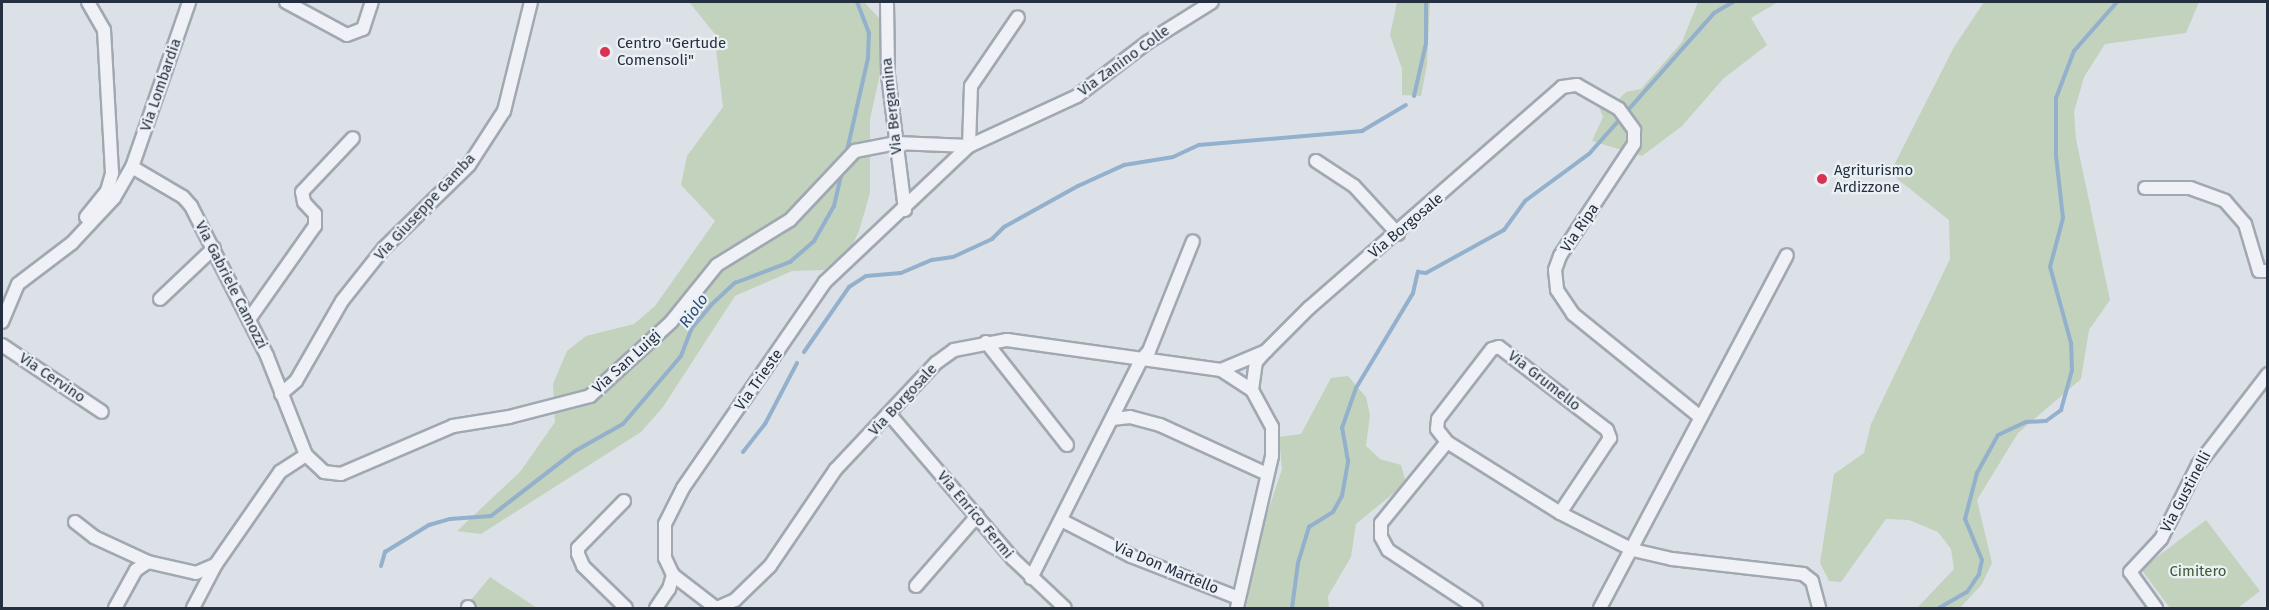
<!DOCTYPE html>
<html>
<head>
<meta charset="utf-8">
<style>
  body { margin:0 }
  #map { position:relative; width:2269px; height:610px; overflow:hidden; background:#dce1e8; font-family:"Fira Sans",sans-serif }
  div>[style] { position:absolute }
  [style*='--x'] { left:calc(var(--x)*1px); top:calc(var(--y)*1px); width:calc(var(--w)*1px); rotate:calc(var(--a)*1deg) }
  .green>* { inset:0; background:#c2d2bc }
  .stream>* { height:4px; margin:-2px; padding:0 2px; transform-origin:2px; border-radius:2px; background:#93b0cc }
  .roads { filter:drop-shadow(2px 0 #a1a8b2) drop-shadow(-2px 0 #a1a8b2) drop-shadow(0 2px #a1a8b2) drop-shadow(0 -2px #a1a8b2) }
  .minor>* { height:12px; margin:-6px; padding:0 6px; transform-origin:6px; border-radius:6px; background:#eff1f6 }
  .dots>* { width:16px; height:16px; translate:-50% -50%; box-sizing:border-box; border:3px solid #ebf0f5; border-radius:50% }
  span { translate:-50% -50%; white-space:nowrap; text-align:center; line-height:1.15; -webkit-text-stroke:4.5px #ebf0f5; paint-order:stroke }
  .poi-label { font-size:15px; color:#242f3f }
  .left { translate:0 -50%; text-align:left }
  .street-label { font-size:15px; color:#242f3f }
  .park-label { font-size:15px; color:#3a5c30 }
  .water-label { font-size:16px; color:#2b4f77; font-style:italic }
  .frame { position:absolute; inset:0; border:3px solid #242f3f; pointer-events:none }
</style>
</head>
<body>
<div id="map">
  <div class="green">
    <i style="clip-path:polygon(689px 2px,864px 2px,880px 19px,885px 52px,870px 119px,870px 193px,859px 231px,846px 259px,824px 270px,792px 271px,735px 296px,663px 407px,641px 432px,481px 534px,457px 531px,520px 472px,555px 422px,553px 384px,567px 351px,586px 336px,634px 324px,655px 306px,715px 221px,681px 185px,687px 156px,723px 107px,714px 33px)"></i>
    <i style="clip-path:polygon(1397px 2px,1430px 2px,1427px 64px,1421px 96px,1402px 95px,1402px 69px,1390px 35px)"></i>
    <i style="clip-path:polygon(1698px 2px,1778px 2px,1751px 18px,1767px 45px,1723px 79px,1682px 126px,1642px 156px,1592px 141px,1603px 117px,1592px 89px,1618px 100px,1626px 92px,1641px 89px,1682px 42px)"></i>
    <i style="clip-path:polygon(1984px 2px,2199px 2px,2186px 33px,2105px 44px,2084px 77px,2074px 112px,2076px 139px,2110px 300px,2089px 330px,2081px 379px,2018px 433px,1977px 500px,1992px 563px,1982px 584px,1960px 608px,1875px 608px,1917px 608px,1954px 569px,1951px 549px,1938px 532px,1909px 520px,1886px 519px,1841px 582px,1829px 581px,1820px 563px,1834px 474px,1864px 453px,1871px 424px,1950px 259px,1949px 220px,1890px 173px,1954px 47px)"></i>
    <i style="clip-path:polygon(1348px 376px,1366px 397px,1370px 415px,1366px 446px,1380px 459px,1401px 465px,1406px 483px,1356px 524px,1351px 557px,1328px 596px,1329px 608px,1246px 608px,1260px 535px,1282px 469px,1279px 437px,1301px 434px,1331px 378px)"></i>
    <i style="clip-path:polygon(2206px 520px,2260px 591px,2238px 608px,2170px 608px,2141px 569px)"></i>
    <i style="clip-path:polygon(490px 577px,537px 608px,474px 608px,471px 600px)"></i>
  </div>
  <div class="stream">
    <i style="--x:1414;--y:96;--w:54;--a:-77.2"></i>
    <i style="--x:1426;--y:43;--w:41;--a:-90"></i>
    <i style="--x:846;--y:155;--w:99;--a:-77.2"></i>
    <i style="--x:868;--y:58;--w:25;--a:-88"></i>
    <i style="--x:869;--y:33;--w:33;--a:-111"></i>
    <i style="--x:804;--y:352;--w:79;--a:-55.3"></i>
    <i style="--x:849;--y:287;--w:20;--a:-33"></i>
    <i style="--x:866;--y:276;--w:35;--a:-5"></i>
    <i style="--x:901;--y:273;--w:34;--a:-23"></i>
    <i style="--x:932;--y:260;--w:21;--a:-8"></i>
    <i style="--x:953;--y:257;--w:43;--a:-24.8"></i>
    <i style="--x:992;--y:239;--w:17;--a:-45"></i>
    <i style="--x:1004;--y:227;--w:85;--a:-29"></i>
    <i style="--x:1078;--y:186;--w:51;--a:-24.5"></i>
    <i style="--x:1124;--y:165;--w:50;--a:-9.3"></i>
    <i style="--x:1173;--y:157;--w:29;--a:-25"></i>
    <i style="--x:1199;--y:145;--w:164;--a:-4.9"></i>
    <i style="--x:1362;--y:131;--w:51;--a:-30.6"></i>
    <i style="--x:743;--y:452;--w:36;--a:-52"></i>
    <i style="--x:765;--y:424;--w:69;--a:-62.3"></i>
    <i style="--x:381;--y:566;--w:15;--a:-74"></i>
    <i style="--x:385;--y:552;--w:52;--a:-31.5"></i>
    <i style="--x:429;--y:525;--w:22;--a:-16"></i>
    <i style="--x:450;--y:519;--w:41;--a:-4.2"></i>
    <i style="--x:491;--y:516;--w:106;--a:-37.7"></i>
    <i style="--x:575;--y:451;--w:55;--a:-29.4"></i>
    <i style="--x:623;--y:424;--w:89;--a:-49.5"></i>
    <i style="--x:681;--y:356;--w:30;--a:-69"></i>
    <i style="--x:692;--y:328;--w:30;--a:-50"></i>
    <i style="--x:711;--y:305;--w:33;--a:-43"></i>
    <i style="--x:735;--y:283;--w:59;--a:-20.9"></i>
    <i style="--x:790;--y:262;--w:32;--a:-41"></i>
    <i style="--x:814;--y:241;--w:40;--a:-60.3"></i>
    <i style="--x:834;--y:206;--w:36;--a:-77"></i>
    <i style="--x:1292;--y:608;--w:45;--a:-82.4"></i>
    <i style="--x:1298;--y:563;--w:38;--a:-73"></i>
    <i style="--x:1309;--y:527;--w:28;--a:-32"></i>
    <i style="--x:1333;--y:512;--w:18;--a:-61"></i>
    <i style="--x:1342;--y:496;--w:36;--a:-80"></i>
    <i style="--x:1348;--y:461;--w:34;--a:-100"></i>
    <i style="--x:1342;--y:428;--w:42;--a:-70.7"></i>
    <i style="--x:1356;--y:388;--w:111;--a:-59"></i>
    <i style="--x:1413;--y:293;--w:22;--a:-77"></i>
    <i style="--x:1418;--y:272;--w:8;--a:7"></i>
    <i style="--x:1426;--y:273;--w:89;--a:-28.9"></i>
    <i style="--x:1504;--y:230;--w:36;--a:-54"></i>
    <i style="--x:1525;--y:201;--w:79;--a:-36.3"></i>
    <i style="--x:1589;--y:154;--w:188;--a:-48.4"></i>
    <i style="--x:1714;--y:13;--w:22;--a:-30"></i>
    <i style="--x:1939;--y:608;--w:32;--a:-30"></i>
    <i style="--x:1967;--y:592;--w:22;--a:-56"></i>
    <i style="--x:1979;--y:574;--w:14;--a:-78"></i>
    <i style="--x:1982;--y:560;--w:44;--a:-112.5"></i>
    <i style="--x:1965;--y:519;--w:48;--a:-75.4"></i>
    <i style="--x:1977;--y:473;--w:43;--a:-61.1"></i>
    <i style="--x:1998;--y:435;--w:31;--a:-25"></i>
    <i style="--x:2026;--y:422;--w:20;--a:-3"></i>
    <i style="--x:2046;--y:421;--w:19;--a:-36"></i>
    <i style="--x:2061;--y:410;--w:41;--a:-74.6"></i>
    <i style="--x:2072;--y:370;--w:27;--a:-92"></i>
    <i style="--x:2071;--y:343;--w:79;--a:-105.4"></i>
    <i style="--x:2050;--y:267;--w:51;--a:-75.1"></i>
    <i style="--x:2063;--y:218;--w:62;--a:-96.4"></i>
    <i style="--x:2056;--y:156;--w:58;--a:-90"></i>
    <i style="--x:2056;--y:98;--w:50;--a:-69"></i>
    <i style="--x:2074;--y:51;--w:65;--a:-48.7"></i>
  </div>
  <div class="roads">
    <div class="minor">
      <i style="--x:286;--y:2;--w:69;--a:28.4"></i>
      <i style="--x:347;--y:35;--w:17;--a:-21"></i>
      <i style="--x:363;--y:29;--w:28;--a:-72"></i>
      <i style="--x:887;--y:2;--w:73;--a:89.2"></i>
      <i style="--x:888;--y:75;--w:136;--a:82.8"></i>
      <i style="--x:969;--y:146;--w:60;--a:-88.1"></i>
      <i style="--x:971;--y:86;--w:83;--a:-55.7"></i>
      <i style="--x:1316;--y:161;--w:45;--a:33.3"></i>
      <i style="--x:1354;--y:186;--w:65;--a:47.5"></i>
      <i style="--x:132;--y:167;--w:59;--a:30.5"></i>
      <i style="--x:183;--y:197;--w:12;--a:48"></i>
      <i style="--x:191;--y:206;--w:168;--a:63.1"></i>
      <i style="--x:267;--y:356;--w:106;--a:68.5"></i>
      <i style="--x:306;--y:455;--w:31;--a:147"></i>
      <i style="--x:280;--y:472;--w:112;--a:124.8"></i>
      <i style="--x:216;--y:564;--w:50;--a:117.6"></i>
      <i style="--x:2145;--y:188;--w:45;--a:0"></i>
      <i style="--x:2190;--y:188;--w:37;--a:20"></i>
      <i style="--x:2225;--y:201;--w:30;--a:49"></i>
      <i style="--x:2245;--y:224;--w:49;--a:73.4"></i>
      <i style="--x:2259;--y:271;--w:9;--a:0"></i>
      <i style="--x:86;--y:217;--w:33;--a:-51"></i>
      <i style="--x:107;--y:191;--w:19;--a:-74"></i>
      <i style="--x:112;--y:173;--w:143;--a:-93.2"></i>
      <i style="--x:104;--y:30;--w:32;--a:-120"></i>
      <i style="--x:160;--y:299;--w:74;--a:-43.4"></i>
      <i style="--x:250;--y:318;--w:113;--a:-54.8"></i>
      <i style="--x:315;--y:226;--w:12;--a:-90"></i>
      <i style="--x:315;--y:214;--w:16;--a:-133"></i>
      <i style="--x:304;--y:202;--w:10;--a:-101"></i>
      <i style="--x:302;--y:192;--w:74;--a:-46.6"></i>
      <i style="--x:2;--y:322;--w:41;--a:-67.2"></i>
      <i style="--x:18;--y:284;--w:68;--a:-37.2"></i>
      <i style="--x:72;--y:243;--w:62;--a:-47"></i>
      <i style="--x:114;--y:198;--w:36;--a:-60"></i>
      <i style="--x:132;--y:167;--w:175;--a:-70.9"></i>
      <i style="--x:986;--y:342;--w:131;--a:51.8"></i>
      <i style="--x:2;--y:345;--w:120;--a:33.8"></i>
      <i style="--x:1221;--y:370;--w:37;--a:33"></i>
      <i style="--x:1252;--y:390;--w:42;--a:61.6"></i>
      <i style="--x:1272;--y:427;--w:29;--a:90"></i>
      <i style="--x:1272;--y:456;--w:156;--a:103"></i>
      <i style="--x:1252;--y:390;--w:28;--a:-82"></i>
      <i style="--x:1256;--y:362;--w:13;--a:-48"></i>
      <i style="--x:281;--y:394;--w:20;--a:-41"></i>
      <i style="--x:296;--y:381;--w:92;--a:-60.1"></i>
      <i style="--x:342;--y:301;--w:68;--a:-51.6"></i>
      <i style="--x:384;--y:248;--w:119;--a:-44.3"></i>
      <i style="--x:469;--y:165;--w:64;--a:-57.1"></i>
      <i style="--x:504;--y:111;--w:112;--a:-76.1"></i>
      <i style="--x:890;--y:415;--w:189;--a:49.5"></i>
      <i style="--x:1013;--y:559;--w:71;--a:43.3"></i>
      <i style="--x:1112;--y:419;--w:18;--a:-6"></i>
      <i style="--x:1130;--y:417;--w:31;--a:15"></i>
      <i style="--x:1160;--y:425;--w:118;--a:24.6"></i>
      <i style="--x:1447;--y:442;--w:16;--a:-128"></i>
      <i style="--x:1437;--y:429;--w:10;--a:-84"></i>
      <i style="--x:1438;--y:419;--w:88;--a:-52.4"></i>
      <i style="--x:1492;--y:349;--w:7;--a:-16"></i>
      <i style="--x:1499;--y:347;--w:136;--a:37.5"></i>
      <i style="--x:1607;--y:430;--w:9;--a:69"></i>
      <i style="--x:1610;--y:438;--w:90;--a:123.7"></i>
      <i style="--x:306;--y:455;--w:25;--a:43"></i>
      <i style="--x:324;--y:472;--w:17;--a:7"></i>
      <i style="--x:341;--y:474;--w:122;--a:-23.2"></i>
      <i style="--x:453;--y:426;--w:57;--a:-9.1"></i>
      <i style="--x:509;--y:417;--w:84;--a:-14.5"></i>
      <i style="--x:590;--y:396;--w:110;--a:-42.4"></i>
      <i style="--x:671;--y:322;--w:73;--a:-51.1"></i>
      <i style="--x:717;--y:265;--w:86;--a:-31.7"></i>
      <i style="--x:790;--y:220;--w:95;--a:-46.7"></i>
      <i style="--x:855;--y:151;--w:42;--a:-11"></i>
      <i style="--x:896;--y:143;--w:73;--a:2.4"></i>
      <i style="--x:624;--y:501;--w:66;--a:134.4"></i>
      <i style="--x:578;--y:548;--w:6;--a:90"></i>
      <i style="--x:578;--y:554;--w:13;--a:67"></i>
      <i style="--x:583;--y:566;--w:60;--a:44.3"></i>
      <i style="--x:1061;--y:520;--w:79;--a:27.2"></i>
      <i style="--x:1131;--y:556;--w:115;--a:21.4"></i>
      <i style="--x:75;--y:522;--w:24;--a:38"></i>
      <i style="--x:94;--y:537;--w:60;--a:24.8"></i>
      <i style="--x:148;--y:562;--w:49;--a:12.9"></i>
      <i style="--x:196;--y:573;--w:21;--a:-23"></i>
      <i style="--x:1031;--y:578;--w:244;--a:-63.2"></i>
      <i style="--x:1141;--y:360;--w:12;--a:-48"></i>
      <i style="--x:1149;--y:351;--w:118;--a:-68.2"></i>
      <i style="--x:916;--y:586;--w:93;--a:-48.9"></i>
      <i style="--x:468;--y:607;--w:1;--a:45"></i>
      <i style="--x:115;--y:608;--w:43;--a:-61.1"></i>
      <i style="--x:136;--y:570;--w:14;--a:-34"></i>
      <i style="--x:656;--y:608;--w:23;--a:-56"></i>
      <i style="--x:669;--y:589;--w:15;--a:-74"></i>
      <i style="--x:716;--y:608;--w:54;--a:-142.5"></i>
      <i style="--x:673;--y:575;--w:19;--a:-115"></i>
      <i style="--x:665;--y:558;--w:34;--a:-90"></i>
      <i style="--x:665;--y:524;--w:40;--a:-63.4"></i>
      <i style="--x:683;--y:488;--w:250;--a:-55.4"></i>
      <i style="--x:825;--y:282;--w:198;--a:-43.4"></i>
      <i style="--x:969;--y:146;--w:119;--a:-24.8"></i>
      <i style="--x:1077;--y:96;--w:89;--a:-37.3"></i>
      <i style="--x:1148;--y:42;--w:75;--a:-32"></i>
      <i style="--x:717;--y:608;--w:20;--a:-24"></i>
      <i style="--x:735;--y:600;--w:49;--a:-44.2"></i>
      <i style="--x:770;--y:566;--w:117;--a:-55.8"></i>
      <i style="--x:836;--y:469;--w:146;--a:-46.7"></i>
      <i style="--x:936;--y:363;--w:22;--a:-36"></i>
      <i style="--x:954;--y:350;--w:54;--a:-10.7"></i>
      <i style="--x:1007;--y:340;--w:216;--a:8"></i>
      <i style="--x:1221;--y:370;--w:49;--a:-22.9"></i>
      <i style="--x:1266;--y:351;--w:61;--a:-45"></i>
      <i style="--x:1309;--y:308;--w:336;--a:-41.1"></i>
      <i style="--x:1562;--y:87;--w:15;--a:-8"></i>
      <i style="--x:1577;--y:85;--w:48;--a:29.7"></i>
      <i style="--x:1619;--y:109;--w:26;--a:54"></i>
      <i style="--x:1634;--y:130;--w:14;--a:90"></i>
      <i style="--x:1634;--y:144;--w:134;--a:123.5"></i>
      <i style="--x:1560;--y:256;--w:15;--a:110"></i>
      <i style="--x:1555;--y:270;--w:20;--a:84"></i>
      <i style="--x:1557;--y:290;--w:29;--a:56"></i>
      <i style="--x:1573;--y:314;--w:164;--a:39"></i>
      <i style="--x:1476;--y:608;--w:105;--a:-146.6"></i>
      <i style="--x:1388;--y:550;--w:15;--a:-118"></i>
      <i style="--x:1381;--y:537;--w:14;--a:-90"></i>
      <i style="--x:1381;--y:523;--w:104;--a:-50.8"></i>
      <i style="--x:1447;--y:442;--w:133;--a:32.1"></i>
      <i style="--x:1560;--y:513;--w:82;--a:26.9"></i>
      <i style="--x:1633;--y:550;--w:40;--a:13"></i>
      <i style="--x:1672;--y:559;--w:132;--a:6.5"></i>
      <i style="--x:1803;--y:574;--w:11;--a:38"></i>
      <i style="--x:1812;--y:581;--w:28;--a:75"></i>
      <i style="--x:1600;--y:608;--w:399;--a:-62.1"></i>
      <i style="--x:2156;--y:608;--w:44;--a:-125.8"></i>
      <i style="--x:2130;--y:572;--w:45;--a:-46.8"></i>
      <i style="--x:2161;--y:539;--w:83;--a:-63.4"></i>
      <i style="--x:2198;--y:465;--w:115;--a:-52.4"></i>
    </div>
  </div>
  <div class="dots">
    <i style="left:605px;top:52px;background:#da3352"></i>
    <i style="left:1822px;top:179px;background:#da3352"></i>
  </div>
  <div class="poi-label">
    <span class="left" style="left:617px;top:52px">Centro "Gertude<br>Comensoli"</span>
    <span class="left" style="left:1834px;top:179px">Agriturismo<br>Ardizzone</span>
  </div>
  <div class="street-label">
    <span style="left:1124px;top:61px;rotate:-36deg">Via Zanino Colle</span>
    <span style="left:161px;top:85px;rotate:-71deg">Via Lombardia</span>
    <span style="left:892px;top:106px;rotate:-96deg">Via Bergamina</span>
    <span style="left:425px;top:207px;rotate:-47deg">Via Giuseppe Gamba</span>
    <span style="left:1406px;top:226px;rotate:-40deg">Via Borgosale</span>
    <span style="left:1580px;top:228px;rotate:-56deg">Via Ripa</span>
    <span style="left:231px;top:285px;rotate:63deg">Via Gabriele Camozzi</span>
    <span style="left:627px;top:362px;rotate:-42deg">Via San Luigi</span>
    <span style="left:52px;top:378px;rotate:34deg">Via Cervino</span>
    <span style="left:759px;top:380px;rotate:-55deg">Via Trieste</span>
    <span style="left:1544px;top:381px;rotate:38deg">Via Grumello</span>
    <span style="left:903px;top:400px;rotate:-47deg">Via Borgosale</span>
    <span style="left:2186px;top:492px;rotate:-62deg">Via Gustinelli</span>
    <span style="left:975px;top:515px;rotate:50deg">Via Enrico Fermi</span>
    <span style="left:1166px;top:568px;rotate:23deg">Via Don Martello</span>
  </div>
  <div class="park-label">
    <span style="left:2198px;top:572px">Cimitero</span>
  </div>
  <div class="water-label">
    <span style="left:694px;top:311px;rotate:-54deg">Riolo</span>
  </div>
  <div class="frame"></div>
</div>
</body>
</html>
